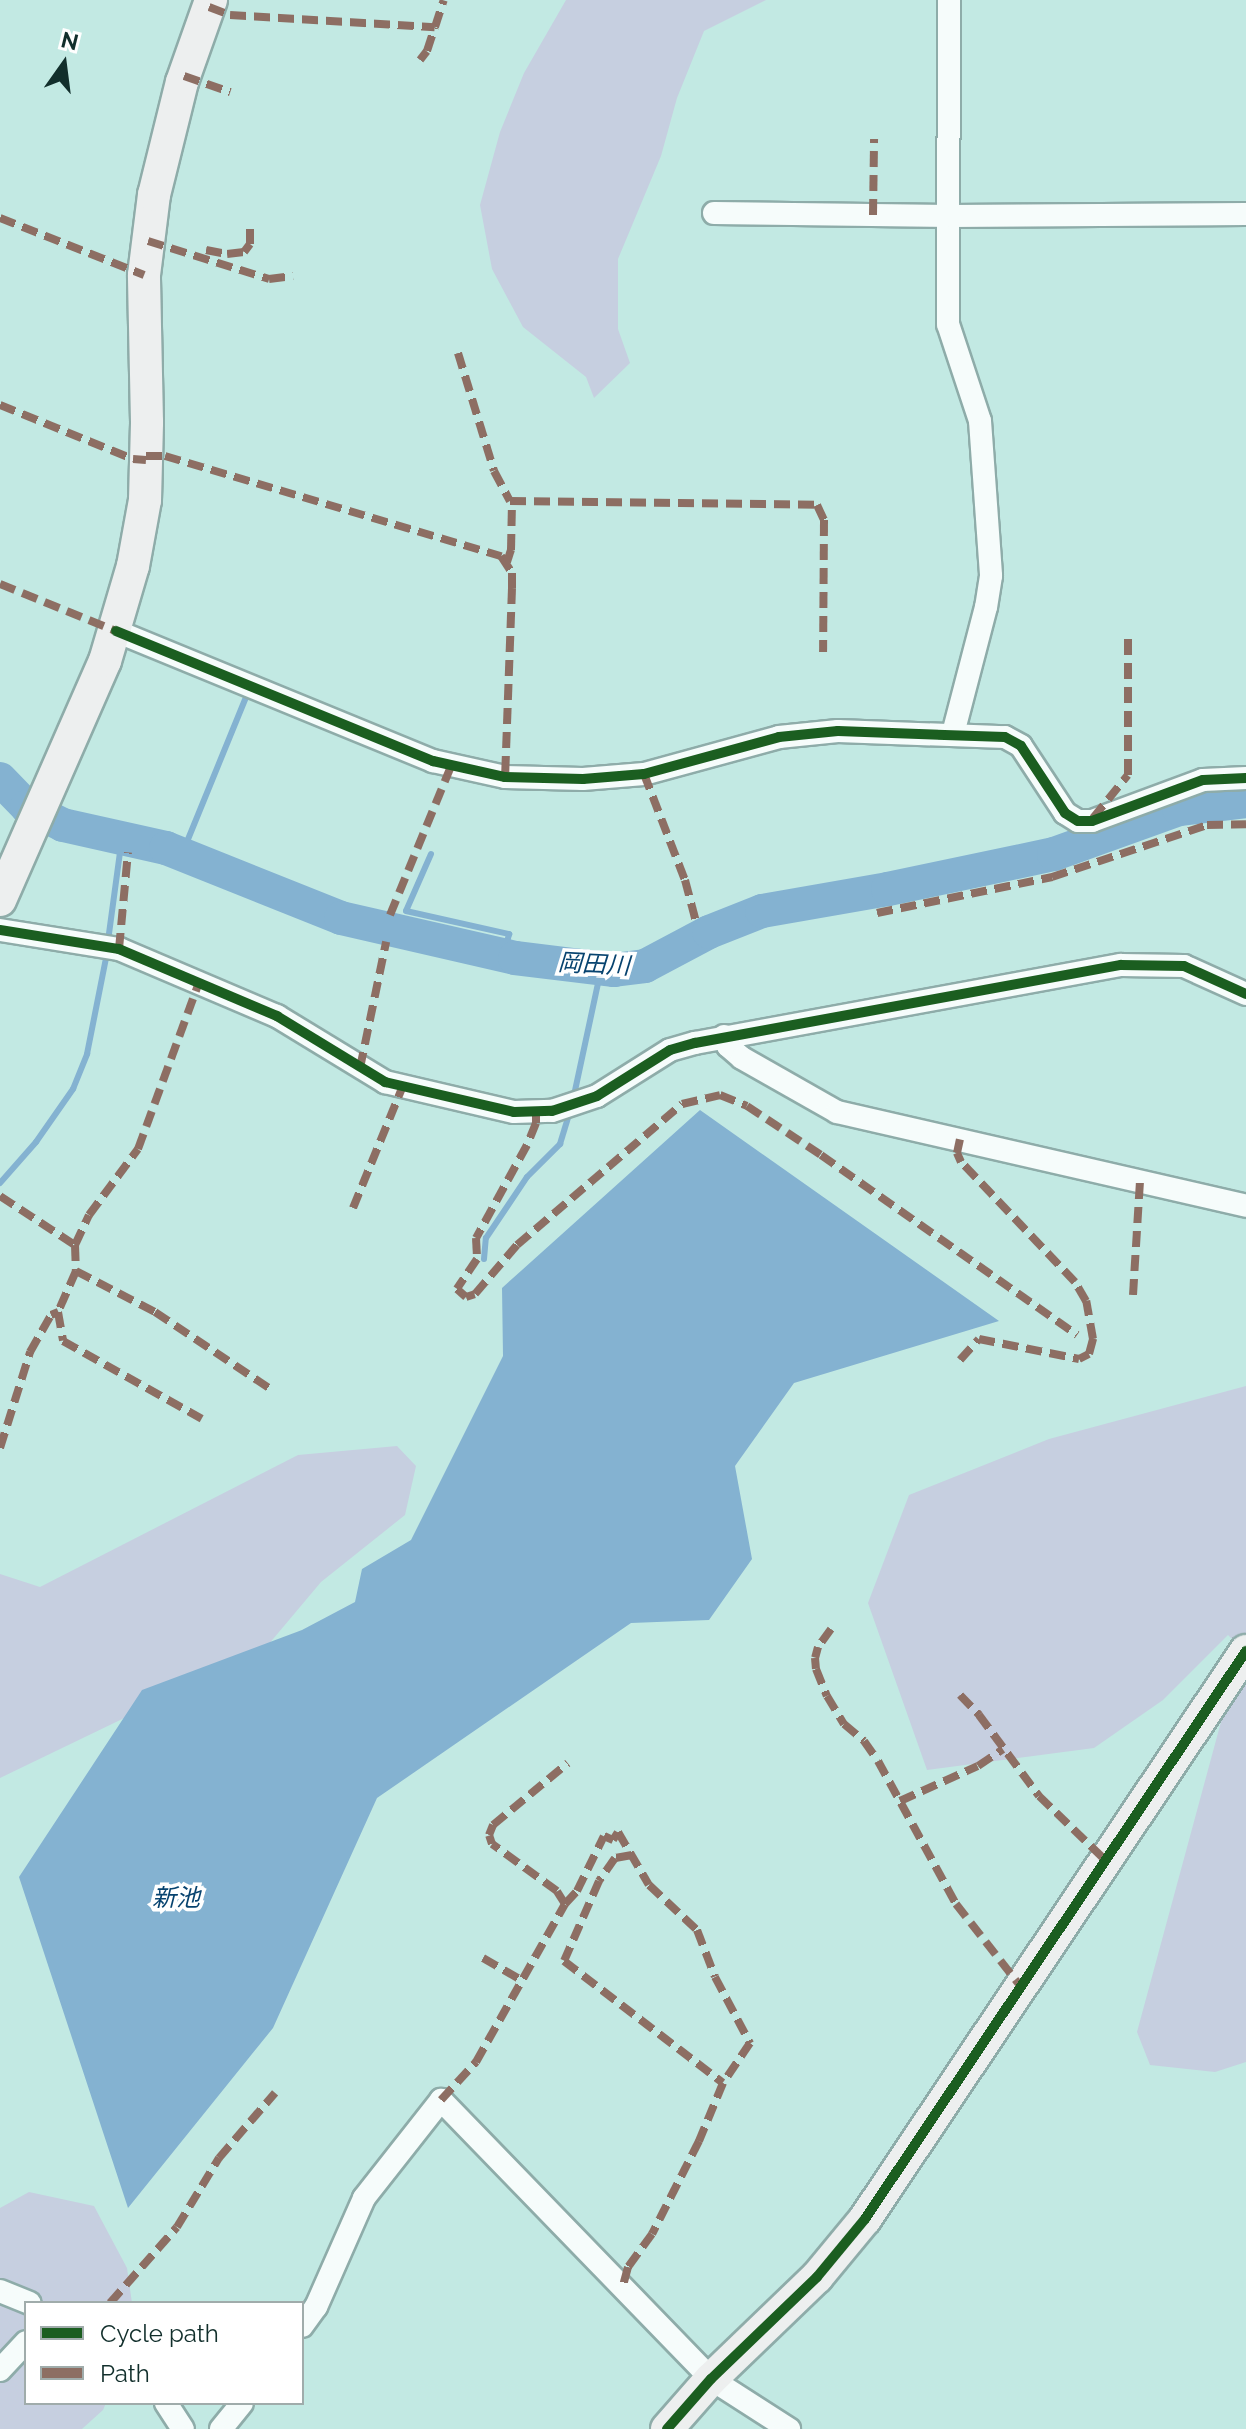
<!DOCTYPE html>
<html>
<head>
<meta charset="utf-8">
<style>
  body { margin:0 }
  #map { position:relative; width:1246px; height:2429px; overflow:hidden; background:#c2e9e3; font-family:Raleway,"Noto Sans JP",sans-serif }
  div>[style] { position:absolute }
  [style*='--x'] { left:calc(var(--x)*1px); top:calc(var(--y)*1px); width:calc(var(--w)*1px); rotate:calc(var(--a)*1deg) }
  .green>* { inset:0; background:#c6cfe0 }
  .water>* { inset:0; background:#84b2d1 }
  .stream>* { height:6px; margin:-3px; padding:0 3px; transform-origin:3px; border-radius:3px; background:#84b2d1 }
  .river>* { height:34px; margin:-17px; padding:0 17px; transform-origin:17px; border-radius:17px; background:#84b2d1 }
  .roads { filter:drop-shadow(2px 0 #8eaca9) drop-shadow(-2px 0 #8eaca9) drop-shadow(0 2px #8eaca9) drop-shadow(0 -2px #8eaca9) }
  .street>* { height:22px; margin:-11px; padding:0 11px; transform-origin:11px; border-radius:11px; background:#f6fcfb }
  .secondary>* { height:32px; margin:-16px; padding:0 16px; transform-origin:16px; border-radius:16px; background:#edefef }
  .quiet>* { height:8px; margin-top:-4px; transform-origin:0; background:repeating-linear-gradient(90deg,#8d6e63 0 16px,transparent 0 24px) }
  .cycleway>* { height:10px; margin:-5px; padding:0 5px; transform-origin:5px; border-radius:5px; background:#1b5e20 }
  span { translate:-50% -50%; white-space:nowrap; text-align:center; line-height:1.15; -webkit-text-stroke:7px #fff; paint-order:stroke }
  .water-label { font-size:24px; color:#07436f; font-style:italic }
  .legend { position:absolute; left:24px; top:2301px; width:280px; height:104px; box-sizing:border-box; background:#fff; border:2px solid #a0acab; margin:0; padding:10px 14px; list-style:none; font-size:24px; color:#122f2c }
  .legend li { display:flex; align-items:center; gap:16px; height:40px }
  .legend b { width:40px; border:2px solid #a0acab }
  .north { position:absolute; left:24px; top:24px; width:80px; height:80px; -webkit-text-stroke:6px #fff; paint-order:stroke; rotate:14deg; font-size:22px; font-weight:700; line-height:32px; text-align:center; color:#122f2c }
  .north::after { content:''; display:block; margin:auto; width:28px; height:36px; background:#122f2c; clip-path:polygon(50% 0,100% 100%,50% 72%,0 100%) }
</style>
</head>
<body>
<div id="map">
  <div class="green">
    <i style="clip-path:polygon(566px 0,766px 0,704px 31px,677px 98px,661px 156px,618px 259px,618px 329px,630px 363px,594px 398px,586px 377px,523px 327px,492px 269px,480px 205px,500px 132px,524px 73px)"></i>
    <i style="clip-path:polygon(1246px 1386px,1246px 2062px,1215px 2072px,1150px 2065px,1137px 2032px,1241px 1648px,1228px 1635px,1163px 1700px,1094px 1748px,927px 1770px,868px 1603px,909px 1495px,1049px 1439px)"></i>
    <i style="clip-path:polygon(397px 1446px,416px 1466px,405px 1515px,321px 1582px,263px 1651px,0 1778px,0 1574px,40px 1587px,298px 1455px)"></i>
    <i style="clip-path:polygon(29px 2192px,94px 2206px,127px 2268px,132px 2303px,26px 2303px,26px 2403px,106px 2403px,103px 2410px,82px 2429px,0 2429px,0 2208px)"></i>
  </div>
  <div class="water">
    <i style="clip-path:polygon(700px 1110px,999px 1321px,794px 1383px,735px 1466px,752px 1559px,709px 1620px,631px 1623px,377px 1798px,273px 2028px,128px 2208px,19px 1877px,142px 1690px,302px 1630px,355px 1602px,362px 1569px,411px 1540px,503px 1356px,502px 1288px)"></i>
  </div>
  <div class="stream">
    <i style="--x:182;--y:854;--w:172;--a:-67.8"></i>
    <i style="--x:431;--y:854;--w:62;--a:113.7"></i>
    <i style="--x:406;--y:911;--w:106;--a:12.6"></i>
    <i style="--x:509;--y:934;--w:22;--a:103"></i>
    <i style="--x:108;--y:941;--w:105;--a:-82.3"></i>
    <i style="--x:573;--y:1100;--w:134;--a:-77.9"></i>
    <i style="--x:0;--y:1183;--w:55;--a:-48.7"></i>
    <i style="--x:36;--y:1142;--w:65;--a:-55.1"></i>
    <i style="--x:73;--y:1089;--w:38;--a:-68"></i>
    <i style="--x:87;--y:1054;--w:103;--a:-78.8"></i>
    <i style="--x:484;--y:1259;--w:21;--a:-85"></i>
    <i style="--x:486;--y:1238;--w:73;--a:-56.1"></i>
    <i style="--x:527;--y:1177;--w:47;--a:-45"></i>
    <i style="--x:560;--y:1144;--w:34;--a:-73"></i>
  </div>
  <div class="river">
    <i style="--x:0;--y:779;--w:39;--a:46"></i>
    <i style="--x:27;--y:807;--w:40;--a:26.6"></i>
    <i style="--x:63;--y:825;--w:106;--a:12.6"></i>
    <i style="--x:166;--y:848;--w:188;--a:21.8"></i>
    <i style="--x:341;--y:918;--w:179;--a:12.9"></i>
    <i style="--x:515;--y:958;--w:100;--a:6.9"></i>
    <i style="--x:614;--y:970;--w:31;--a:-7"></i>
    <i style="--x:645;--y:966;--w:72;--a:-28"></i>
    <i style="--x:709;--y:932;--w:57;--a:-21.6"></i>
    <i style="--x:762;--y:911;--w:128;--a:-9.9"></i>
    <i style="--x:888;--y:889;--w:170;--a:-11.9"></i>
    <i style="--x:1054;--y:854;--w:133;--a:-19.8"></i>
    <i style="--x:1179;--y:809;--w:67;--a:-6.8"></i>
  </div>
  <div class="roads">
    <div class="street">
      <i style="--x:949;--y:0;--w:324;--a:90.2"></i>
      <i style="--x:948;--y:324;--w:102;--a:71.7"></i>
      <i style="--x:980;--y:421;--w:155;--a:85.9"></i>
      <i style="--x:991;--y:576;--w:31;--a:99"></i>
      <i style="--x:986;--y:607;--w:131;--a:104.6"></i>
      <i style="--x:714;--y:213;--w:236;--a:0.7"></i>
      <i style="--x:950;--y:216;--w:296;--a:-0.4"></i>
      <i style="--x:116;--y:631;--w:343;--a:22.3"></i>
      <i style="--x:433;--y:761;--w:74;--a:12.5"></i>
      <i style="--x:505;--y:777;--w:78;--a:1.5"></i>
      <i style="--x:583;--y:779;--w:61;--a:-4.7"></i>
      <i style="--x:644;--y:774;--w:140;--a:-15.3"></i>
      <i style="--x:779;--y:737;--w:59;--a:-5.8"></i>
      <i style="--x:838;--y:731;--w:167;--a:2.1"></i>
      <i style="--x:1005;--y:737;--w:18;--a:29"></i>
      <i style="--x:1021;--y:746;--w:80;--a:56.7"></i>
      <i style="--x:1065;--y:813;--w:15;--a:32"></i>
      <i style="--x:1078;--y:821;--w:14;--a:0"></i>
      <i style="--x:1092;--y:821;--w:118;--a:-20.3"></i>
      <i style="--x:1203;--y:780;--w:43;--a:-2.7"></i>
      <i style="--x:0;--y:930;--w:121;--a:9.1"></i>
      <i style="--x:119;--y:949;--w:172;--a:23"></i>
      <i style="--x:277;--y:1016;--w:127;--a:31.4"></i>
      <i style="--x:385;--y:1082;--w:132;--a:13.1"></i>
      <i style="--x:514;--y:1112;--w:38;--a:-2"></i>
      <i style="--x:552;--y:1111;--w:47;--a:-18.4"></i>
      <i style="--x:597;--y:1096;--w:86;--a:-32.2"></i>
      <i style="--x:670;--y:1050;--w:26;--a:-16"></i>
      <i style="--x:695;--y:1043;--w:433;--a:-10.4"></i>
      <i style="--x:1121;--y:965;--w:63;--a:0.9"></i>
      <i style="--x:1184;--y:966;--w:68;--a:24.3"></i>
      <i style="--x:724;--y:1036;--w:11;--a:68"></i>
      <i style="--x:728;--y:1046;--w:18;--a:41"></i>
      <i style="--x:742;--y:1058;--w:109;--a:29.6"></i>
      <i style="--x:837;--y:1112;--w:420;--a:12.9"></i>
      <i style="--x:0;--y:2291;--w:32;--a:22"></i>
      <i style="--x:302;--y:2326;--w:24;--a:-54"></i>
      <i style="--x:316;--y:2307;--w:119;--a:-66.2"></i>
      <i style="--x:364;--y:2198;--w:125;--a:-51.8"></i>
      <i style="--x:441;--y:2100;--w:388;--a:45.9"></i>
      <i style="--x:711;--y:2379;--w:93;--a:32.7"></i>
      <i style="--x:0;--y:2370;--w:38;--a:-47"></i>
      <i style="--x:166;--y:2403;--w:31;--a:57"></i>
      <i style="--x:221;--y:2429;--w:33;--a:-51"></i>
    </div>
    <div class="secondary">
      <i style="--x:0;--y:900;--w:261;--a:-66.3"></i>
      <i style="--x:105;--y:661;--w:99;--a:-73.6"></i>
      <i style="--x:133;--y:566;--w:67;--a:-79.7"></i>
      <i style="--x:145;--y:500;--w:78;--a:-88.5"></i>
      <i style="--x:147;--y:422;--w:147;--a:-91.2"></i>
      <i style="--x:144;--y:275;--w:81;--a:-82.9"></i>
      <i style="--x:154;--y:195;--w:116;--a:-76.1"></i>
      <i style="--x:182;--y:82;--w:87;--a:-70.5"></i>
      <i style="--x:667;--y:2429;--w:67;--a:-48.7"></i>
      <i style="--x:711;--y:2379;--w:147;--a:-43.9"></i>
      <i style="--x:817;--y:2277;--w:75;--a:-50.4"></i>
      <i style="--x:865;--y:2219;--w:684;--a:-56.15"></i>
    </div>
  </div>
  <div class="quiet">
    <i style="--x:209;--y:7;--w:22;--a:21"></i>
    <i style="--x:230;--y:15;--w:205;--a:3.4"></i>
    <i style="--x:435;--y:27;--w:28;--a:-72"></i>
    <i style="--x:420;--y:60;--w:11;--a:-52"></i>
    <i style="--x:427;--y:51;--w:25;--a:-72"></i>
    <i style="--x:184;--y:76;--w:49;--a:19.2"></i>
    <i style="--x:873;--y:215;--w:76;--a:-89.2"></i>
    <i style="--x:0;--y:218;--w:155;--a:21.6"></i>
    <i style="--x:148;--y:241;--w:127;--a:17.4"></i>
    <i style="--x:269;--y:279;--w:24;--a:-7"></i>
    <i style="--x:206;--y:250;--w:21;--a:11"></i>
    <i style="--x:227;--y:254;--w:17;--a:-7"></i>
    <i style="--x:244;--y:252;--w:10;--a:-53"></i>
    <i style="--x:250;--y:244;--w:15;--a:-90"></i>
    <i style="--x:458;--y:353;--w:123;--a:73"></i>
    <i style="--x:494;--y:471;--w:34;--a:62"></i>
    <i style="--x:510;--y:501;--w:307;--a:0.7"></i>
    <i style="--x:817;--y:505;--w:17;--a:65"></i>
    <i style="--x:824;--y:520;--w:132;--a:90.4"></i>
    <i style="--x:0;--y:405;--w:144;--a:22.1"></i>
    <i style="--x:133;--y:459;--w:13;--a:4"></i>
    <i style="--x:146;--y:456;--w:19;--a:0"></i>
    <i style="--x:165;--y:456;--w:351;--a:16.6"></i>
    <i style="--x:501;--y:556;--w:20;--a:57"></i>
    <i style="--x:512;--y:573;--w:15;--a:90"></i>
    <i style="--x:512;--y:588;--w:189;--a:92.1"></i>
    <i style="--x:507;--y:562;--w:13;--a:-72"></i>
    <i style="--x:511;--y:550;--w:48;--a:-88.8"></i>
    <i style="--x:0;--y:584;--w:125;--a:22.1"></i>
    <i style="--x:644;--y:774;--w:114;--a:68.9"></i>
    <i style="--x:685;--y:880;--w:43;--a:75.3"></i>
    <i style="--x:1093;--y:818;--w:55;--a:-50.9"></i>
    <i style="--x:1128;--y:775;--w:137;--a:-90"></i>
    <i style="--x:877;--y:913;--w:179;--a:-11.6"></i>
    <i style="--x:1052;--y:877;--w:163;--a:-18.5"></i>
    <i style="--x:1207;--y:825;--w:39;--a:-1"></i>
    <i style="--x:390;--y:915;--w:161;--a:-67.7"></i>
    <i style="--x:119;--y:949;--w:97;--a:-84.7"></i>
    <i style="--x:360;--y:1068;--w:129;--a:-78.3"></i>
    <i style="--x:536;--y:1112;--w:11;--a:90"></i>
    <i style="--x:536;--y:1123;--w:24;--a:112"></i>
    <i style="--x:527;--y:1145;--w:106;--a:118.7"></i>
    <i style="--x:476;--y:1238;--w:21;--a:87"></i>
    <i style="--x:477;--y:1259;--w:36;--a:124"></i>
    <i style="--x:457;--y:1289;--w:12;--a:42"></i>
    <i style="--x:466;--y:1297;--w:9;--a:-18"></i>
    <i style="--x:475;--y:1294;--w:65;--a:-49.4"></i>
    <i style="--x:517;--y:1245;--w:217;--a:-40.5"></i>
    <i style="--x:682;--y:1104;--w:39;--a:-13"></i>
    <i style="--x:720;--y:1095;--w:29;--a:22"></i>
    <i style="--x:747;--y:1106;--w:89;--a:33.5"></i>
    <i style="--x:821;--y:1155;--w:313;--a:35.1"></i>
    <i style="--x:0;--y:1196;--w:90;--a:33.2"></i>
    <i style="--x:75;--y:1245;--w:26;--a:88"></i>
    <i style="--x:76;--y:1271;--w:45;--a:113.7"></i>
    <i style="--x:58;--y:1312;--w:29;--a:80"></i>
    <i style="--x:63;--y:1341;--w:159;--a:29.3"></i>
    <i style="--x:353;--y:1208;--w:130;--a:-67.8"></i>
    <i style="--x:75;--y:1245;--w:33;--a:-65"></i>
    <i style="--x:89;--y:1215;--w:82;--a:-53.4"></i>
    <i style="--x:138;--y:1149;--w:178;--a:-69.9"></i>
    <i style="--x:76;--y:1271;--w:89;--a:27.4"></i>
    <i style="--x:155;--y:1312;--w:141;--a:33.7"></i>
    <i style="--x:1133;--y:1295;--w:115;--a:-86.5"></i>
    <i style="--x:960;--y:1360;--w:28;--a:-48"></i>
    <i style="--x:979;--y:1339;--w:102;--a:11.3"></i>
    <i style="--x:1079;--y:1359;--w:11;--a:-27"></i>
    <i style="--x:1089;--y:1354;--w:16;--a:-75"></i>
    <i style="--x:1093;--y:1339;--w:39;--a:-100"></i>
    <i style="--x:1086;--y:1301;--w:22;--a:-120"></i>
    <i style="--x:1075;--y:1282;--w:166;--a:-133.5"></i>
    <i style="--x:961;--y:1162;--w:10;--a:-114"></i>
    <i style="--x:957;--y:1153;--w:14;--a:-78"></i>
    <i style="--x:0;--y:1448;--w:101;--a:-72.6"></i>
    <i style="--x:30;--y:1352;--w:43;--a:-60.4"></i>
    <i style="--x:51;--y:1315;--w:8;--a:-23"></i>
    <i style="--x:831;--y:1629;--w:22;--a:126"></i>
    <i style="--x:818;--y:1647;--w:11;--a:105"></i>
    <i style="--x:815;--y:1658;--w:11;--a:85"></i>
    <i style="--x:816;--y:1669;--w:29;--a:68"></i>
    <i style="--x:827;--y:1696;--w:33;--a:59"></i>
    <i style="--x:844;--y:1724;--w:26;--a:40"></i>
    <i style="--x:864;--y:1741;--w:24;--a:55"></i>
    <i style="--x:878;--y:1761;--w:163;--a:61.4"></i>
    <i style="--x:956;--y:1904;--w:105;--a:51.9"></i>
    <i style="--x:960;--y:1695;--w:28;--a:46"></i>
    <i style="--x:979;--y:1715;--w:101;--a:53.5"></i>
    <i style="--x:1039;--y:1796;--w:93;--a:44.1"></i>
    <i style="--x:900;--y:1801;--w:85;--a:-24.2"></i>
    <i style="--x:978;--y:1766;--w:30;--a:-34"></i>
    <i style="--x:632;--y:1855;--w:17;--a:170"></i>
    <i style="--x:615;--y:1858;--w:28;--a:125"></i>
    <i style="--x:599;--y:1881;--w:87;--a:113.6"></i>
    <i style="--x:564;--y:1961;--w:200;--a:37.5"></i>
    <i style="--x:565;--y:1904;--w:18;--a:-47"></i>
    <i style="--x:577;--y:1891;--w:61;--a:-63.9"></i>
    <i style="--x:604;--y:1836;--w:10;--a:24"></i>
    <i style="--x:613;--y:1840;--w:9;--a:-58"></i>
    <i style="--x:618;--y:1832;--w:61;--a:59.7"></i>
    <i style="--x:649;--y:1885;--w:66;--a:43.2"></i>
    <i style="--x:697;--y:1930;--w:50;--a:69"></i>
    <i style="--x:715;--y:1977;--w:75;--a:62.1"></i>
    <i style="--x:750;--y:2043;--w:48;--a:124"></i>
    <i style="--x:723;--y:2083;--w:63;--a:112.5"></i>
    <i style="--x:699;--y:2141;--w:104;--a:116.8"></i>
    <i style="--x:652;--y:2234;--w:41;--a:126"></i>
    <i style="--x:628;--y:2267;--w:23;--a:105"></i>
    <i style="--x:483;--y:1958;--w:46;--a:29.9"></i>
    <i style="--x:441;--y:2100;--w:52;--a:-47.4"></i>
    <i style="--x:476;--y:2062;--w:181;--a:-60.6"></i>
    <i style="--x:565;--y:1904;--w:15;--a:-122"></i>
    <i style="--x:557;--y:1891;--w:80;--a:-144.1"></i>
    <i style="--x:492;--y:1844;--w:9;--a:-108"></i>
    <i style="--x:489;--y:1835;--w:11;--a:-68"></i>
    <i style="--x:493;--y:1825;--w:97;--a:-39.6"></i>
    <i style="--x:110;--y:2303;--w:101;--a:-48.6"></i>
    <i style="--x:177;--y:2227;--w:81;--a:-58.7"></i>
    <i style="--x:219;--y:2158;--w:86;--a:-49.3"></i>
  </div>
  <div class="cycleway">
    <i style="--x:116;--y:631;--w:343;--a:22.3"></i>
    <i style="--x:433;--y:761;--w:74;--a:12.5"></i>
    <i style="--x:505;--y:777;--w:78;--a:1.5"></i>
    <i style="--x:583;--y:779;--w:61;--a:-4.7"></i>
    <i style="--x:644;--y:774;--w:140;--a:-15.3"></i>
    <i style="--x:779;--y:737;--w:59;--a:-5.8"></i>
    <i style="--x:838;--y:731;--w:167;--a:2.1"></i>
    <i style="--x:1005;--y:737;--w:18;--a:29"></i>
    <i style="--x:1021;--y:746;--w:80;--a:56.7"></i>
    <i style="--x:1065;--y:813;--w:15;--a:32"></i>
    <i style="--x:1078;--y:821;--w:14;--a:0"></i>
    <i style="--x:1092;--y:821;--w:118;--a:-20.3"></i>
    <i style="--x:1203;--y:780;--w:43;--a:-2.7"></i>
    <i style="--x:0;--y:930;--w:121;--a:9.1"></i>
    <i style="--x:119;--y:949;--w:172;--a:23"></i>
    <i style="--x:277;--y:1016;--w:127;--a:31.4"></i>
    <i style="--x:385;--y:1082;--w:132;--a:13.1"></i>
    <i style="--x:514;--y:1112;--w:38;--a:-2"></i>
    <i style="--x:552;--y:1111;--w:47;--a:-18.4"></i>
    <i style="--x:597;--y:1096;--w:86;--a:-32.2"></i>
    <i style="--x:670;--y:1050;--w:26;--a:-16"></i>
    <i style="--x:695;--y:1043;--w:433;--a:-10.4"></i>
    <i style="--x:1121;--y:965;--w:63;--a:0.9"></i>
    <i style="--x:1184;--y:966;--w:68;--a:24.3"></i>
    <i style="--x:667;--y:2429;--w:67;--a:-48.7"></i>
    <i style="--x:711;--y:2379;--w:147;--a:-43.9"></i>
    <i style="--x:817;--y:2277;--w:75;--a:-50.4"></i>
    <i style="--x:865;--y:2219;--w:684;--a:-56.15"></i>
  </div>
  <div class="water-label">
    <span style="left:594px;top:964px;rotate:3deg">岡田川</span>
    <span style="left:176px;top:1898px">新池</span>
  </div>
  <ul class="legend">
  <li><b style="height:10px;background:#1b5e20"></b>Cycle path</li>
  <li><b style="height:10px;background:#8d6e63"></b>Path</li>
  </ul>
  <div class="north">N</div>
</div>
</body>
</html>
